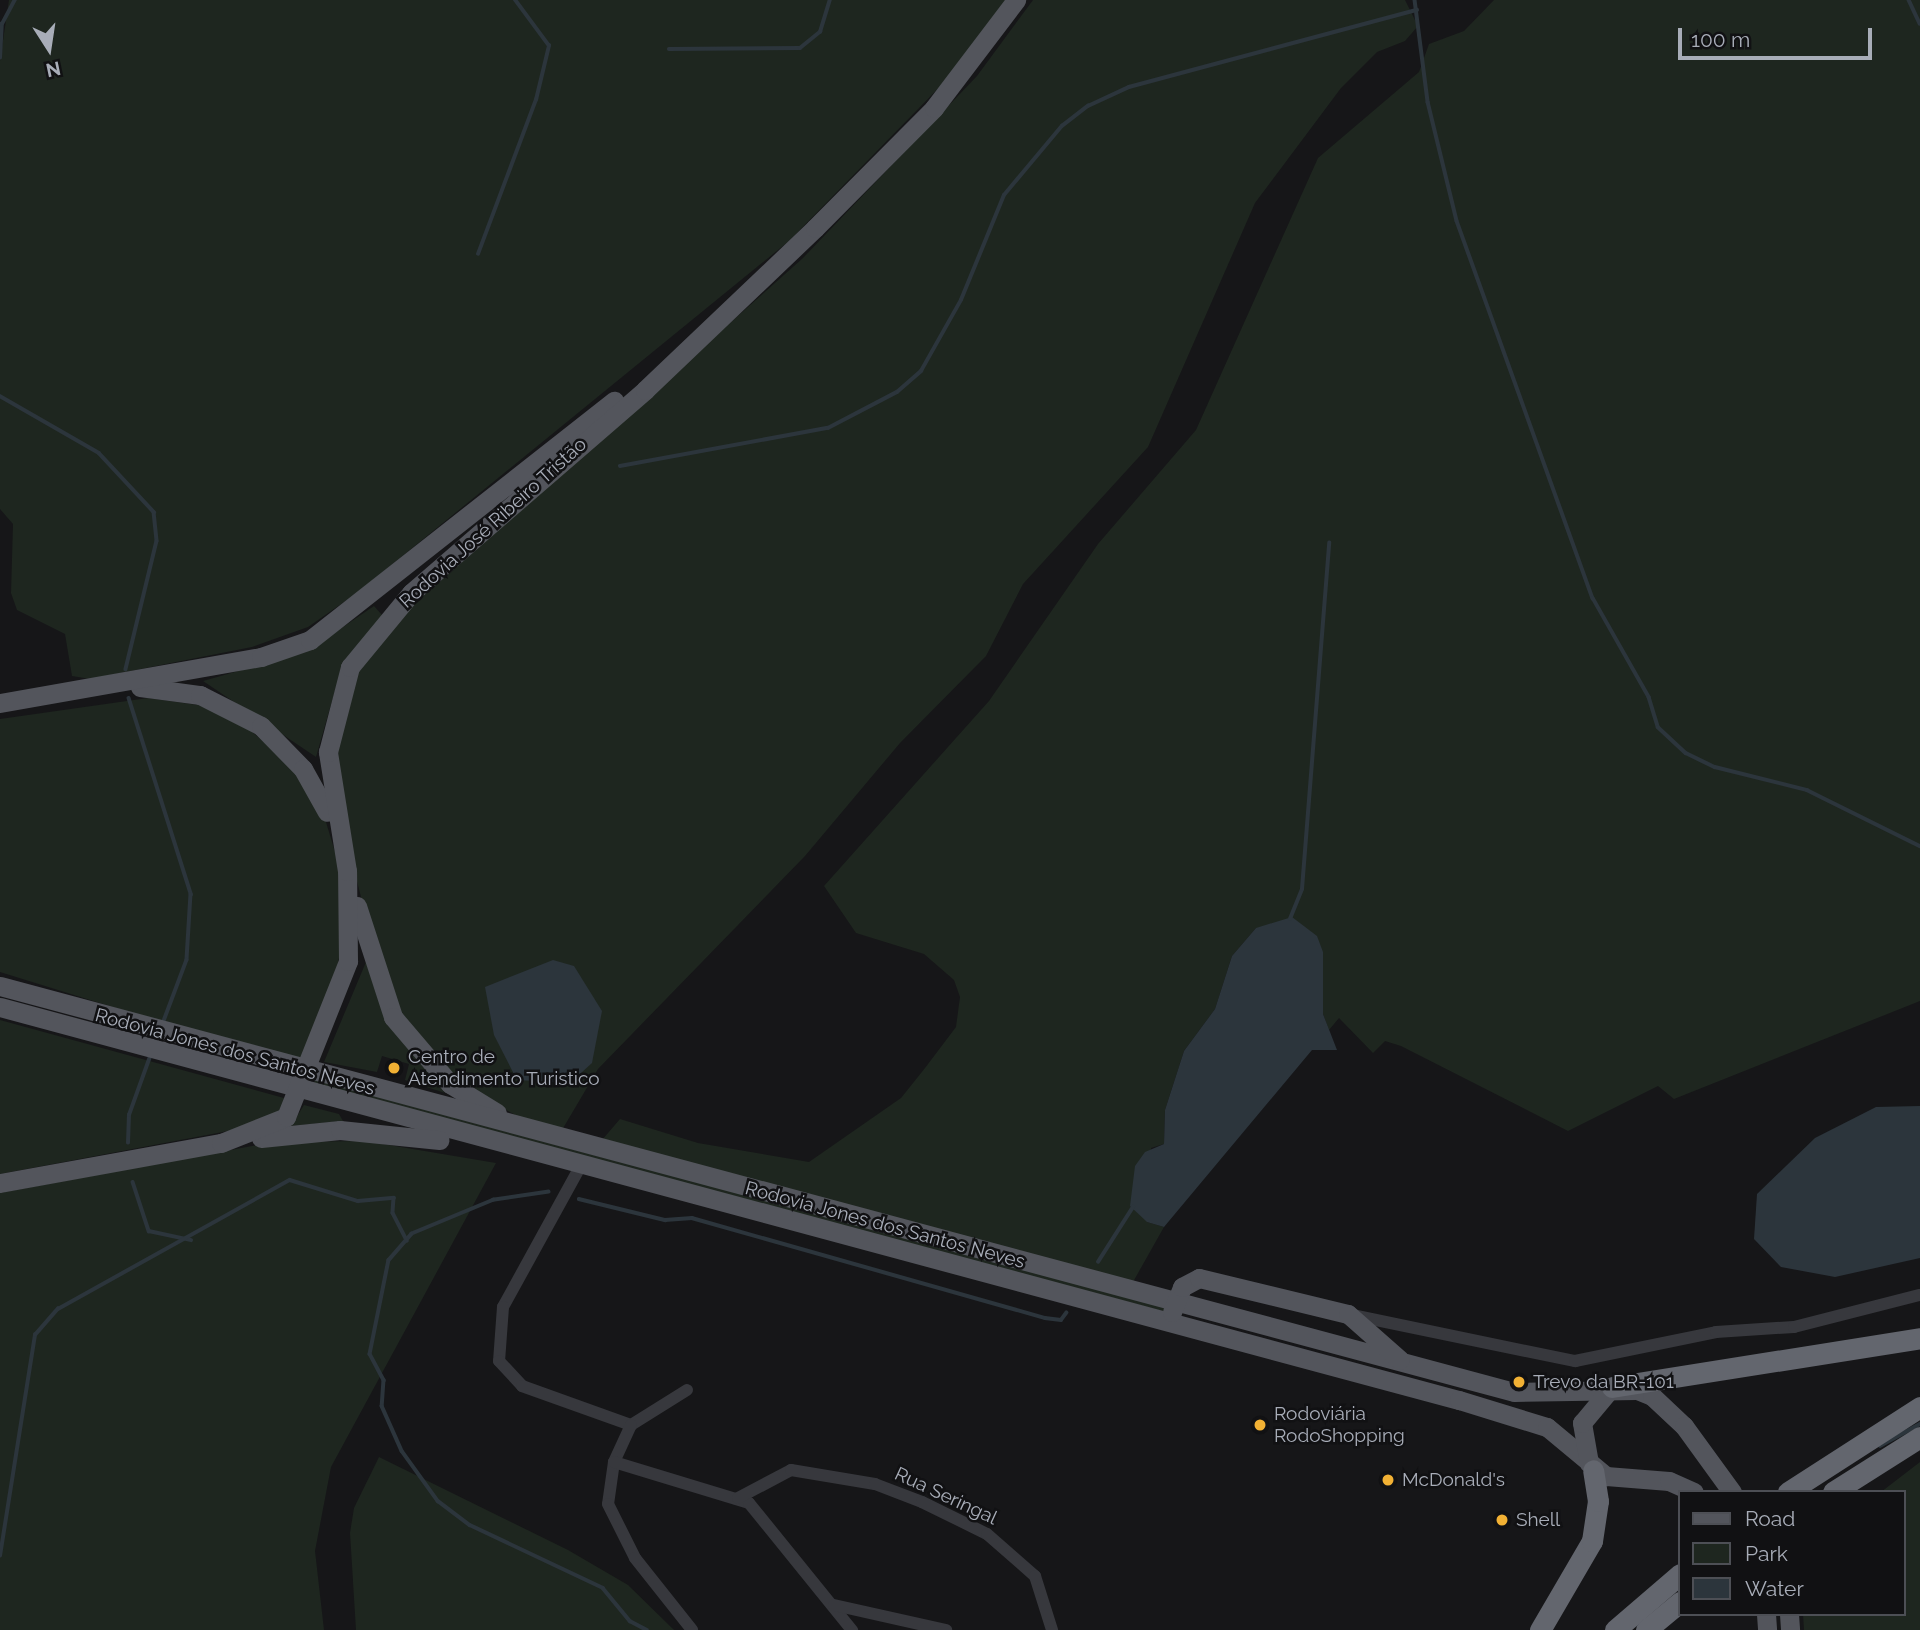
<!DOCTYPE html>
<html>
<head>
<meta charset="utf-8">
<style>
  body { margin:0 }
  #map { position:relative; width:1920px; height:1630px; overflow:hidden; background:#161618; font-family:Raleway,sans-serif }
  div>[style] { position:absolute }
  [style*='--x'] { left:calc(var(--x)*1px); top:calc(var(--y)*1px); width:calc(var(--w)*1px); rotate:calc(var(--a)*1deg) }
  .green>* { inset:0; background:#1e261f }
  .water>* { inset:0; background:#2c353c }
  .stream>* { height:3.5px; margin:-1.75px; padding:0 1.75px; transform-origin:1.75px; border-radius:1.75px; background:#2c353c }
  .street>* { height:12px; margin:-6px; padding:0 6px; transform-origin:6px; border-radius:6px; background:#37383d }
  .primary>* { height:19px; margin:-9.5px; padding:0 9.5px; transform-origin:9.5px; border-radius:9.5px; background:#53555c }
  .highway>* { height:21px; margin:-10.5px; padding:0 10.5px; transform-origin:10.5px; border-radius:10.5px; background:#63666e }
  .dots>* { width:19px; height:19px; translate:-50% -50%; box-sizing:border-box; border:4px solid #111113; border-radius:50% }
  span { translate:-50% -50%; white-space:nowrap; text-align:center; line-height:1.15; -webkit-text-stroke:5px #111113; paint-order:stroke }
  .street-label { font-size:19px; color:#a8adb8 }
  .poi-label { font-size:19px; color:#a8adb8 }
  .left { translate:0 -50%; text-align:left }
  .legend { position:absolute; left:1678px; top:1490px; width:228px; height:126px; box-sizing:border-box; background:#111113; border:2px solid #4d4f55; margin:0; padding:9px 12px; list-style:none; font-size:21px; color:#a8adb8 }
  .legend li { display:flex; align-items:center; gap:14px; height:35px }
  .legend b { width:35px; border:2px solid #4d4f55 }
  .north { position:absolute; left:14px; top:14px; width:70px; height:70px; -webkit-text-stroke:5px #111113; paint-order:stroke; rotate:168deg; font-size:19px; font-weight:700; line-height:28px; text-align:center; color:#a8adb8 }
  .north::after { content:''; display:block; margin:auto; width:24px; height:32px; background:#a8adb8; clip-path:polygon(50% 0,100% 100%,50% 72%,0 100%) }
  .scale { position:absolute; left:1678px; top:28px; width:194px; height:32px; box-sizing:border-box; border:4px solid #a8adb8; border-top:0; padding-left:9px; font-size:21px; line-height:24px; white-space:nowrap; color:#a8adb8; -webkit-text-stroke:5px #111113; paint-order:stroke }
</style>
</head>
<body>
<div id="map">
  <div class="green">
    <i style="clip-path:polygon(9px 0,1009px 0,962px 64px,789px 241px,357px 593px,308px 627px,252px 647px,90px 679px,72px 676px,65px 634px,17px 610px,11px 593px,13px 524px,0 509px,0 61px)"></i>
    <i style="clip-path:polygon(1033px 0,1405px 0,1418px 26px,1405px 41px,1377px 52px,1341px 88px,1255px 203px,1148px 447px,1023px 584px,986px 656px,900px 743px,805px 856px,598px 1069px,562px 1130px,530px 1123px,461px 1085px,416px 1039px,381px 976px,343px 826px,334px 750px,348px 685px,388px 627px,803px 258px,977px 76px)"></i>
    <i style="clip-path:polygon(1494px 0,1920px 0,1920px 1001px,1674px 1099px,1658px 1086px,1568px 1131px,1401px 1046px,1385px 1041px,1373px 1053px,1339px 1018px,1329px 1030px,1323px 1014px,1323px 952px,1256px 928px,1232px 956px,1215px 1009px,1184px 1051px,1165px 1110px,1164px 1144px,1151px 1148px,1147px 1222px,1164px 1227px,1133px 1282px,602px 1140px,620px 1119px,698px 1143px,809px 1162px,901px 1098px,925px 1068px,956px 1027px,960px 997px,954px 980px,924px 954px,856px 933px,824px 886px,989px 701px,1098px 544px,1196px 430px,1318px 158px,1419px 72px,1429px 44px,1464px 31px)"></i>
    <i style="clip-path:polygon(374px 606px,382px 615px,336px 687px,316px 757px,203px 681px,306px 652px)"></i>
    <i style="clip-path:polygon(148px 698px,198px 705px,242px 723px,287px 762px,322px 809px,339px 865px,343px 931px,335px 985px,308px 1057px,293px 1063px,0 972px,0 719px)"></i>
    <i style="clip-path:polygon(366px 962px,382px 1010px,445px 1093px,405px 1080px,409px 1064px,382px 1056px,377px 1072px,324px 1062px)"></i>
    <i style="clip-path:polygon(0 1020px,284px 1098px,282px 1110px,265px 1124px,0 1174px)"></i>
    <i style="clip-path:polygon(315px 1080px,601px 1157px,1169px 1303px,1166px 1312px,313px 1086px)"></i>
    <i style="clip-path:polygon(304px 1105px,339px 1114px,343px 1121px,291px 1126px)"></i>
    <i style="clip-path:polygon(365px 1141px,496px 1163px,331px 1467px,315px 1551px,324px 1630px,0 1630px,0 1193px,274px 1142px)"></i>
    <i style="clip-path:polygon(379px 1457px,568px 1550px,628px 1585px,674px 1630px,356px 1630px,350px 1533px,354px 1508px)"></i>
    <i style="clip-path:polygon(1920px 1462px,1920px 1630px,1804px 1630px,1803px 1614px,1904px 1614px,1904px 1492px,1881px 1492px)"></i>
  </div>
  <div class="water">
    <i style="clip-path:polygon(1292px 917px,1317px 936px,1323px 952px,1323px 1014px,1337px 1050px,1312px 1050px,1164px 1227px,1147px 1222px,1130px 1206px,1135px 1166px,1145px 1152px,1164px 1144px,1165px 1110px,1184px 1051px,1215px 1009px,1232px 956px,1256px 928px)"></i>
    <i style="clip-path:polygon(553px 960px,574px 966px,602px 1011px,592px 1063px,570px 1083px,517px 1080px,494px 1035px,485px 987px)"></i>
    <i style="clip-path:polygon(1920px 1106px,1920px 1258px,1835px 1277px,1781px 1267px,1754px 1239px,1757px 1194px,1815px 1138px,1876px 1107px)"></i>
  </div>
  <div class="stream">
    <i style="--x:1415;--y:0;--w:103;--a:82.7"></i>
    <i style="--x:1428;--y:102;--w:122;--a:76.3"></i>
    <i style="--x:1457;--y:221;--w:401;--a:70.2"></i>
    <i style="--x:1593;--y:598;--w:114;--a:60.5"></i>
    <i style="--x:1649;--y:697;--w:31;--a:73"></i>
    <i style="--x:1658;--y:727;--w:38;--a:43"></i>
    <i style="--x:1686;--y:753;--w:32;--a:26"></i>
    <i style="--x:1715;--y:767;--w:95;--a:14"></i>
    <i style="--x:1807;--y:790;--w:126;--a:26.4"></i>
    <i style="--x:1909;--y:0;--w:26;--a:65"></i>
    <i style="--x:669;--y:49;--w:131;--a:-0.4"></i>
    <i style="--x:800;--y:48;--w:26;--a:-39"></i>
    <i style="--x:820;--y:32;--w:34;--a:-73"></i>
    <i style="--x:0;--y:58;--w:34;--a:-87"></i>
    <i style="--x:2;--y:24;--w:27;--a:-62"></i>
    <i style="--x:478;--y:254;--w:165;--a:-69.4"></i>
    <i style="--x:536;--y:100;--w:56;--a:-76.5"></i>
    <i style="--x:549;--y:46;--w:57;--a:-126.5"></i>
    <i style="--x:0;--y:396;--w:114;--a:29.9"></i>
    <i style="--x:99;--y:453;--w:81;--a:47"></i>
    <i style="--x:154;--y:512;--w:29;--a:84"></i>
    <i style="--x:157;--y:541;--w:132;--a:103.6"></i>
    <i style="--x:620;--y:466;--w:211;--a:-10.4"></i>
    <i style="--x:828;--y:428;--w:78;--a:-27.6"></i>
    <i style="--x:897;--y:392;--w:32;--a:-41"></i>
    <i style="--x:921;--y:371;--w:81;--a:-60.6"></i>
    <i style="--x:961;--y:300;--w:113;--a:-67.7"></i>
    <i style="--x:1004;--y:195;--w:90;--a:-50"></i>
    <i style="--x:1062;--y:126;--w:33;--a:-38"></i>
    <i style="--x:1088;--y:106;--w:45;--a:-24.9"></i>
    <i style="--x:1129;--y:87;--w:298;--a:-15"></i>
    <i style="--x:129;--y:698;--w:206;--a:72.4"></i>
    <i style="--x:191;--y:894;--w:66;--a:93.5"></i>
    <i style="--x:187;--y:960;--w:68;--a:110.6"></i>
    <i style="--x:1290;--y:919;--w:32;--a:-68"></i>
    <i style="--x:1302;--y:889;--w:347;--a:-85.5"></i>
    <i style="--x:128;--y:1143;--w:28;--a:-88"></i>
    <i style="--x:129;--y:1115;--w:65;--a:-70.2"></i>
    <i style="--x:133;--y:1182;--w:52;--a:71.9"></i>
    <i style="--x:149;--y:1231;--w:43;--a:12.1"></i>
    <i style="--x:549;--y:1192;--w:56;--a:171.7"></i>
    <i style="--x:494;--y:1200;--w:89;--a:157.5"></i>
    <i style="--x:412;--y:1234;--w:35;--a:131"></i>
    <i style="--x:389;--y:1260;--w:96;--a:101.4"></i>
    <i style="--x:370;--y:1354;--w:30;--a:62"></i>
    <i style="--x:384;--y:1380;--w:26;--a:94"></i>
    <i style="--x:382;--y:1406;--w:49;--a:66"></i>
    <i style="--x:402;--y:1451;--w:62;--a:54.2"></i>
    <i style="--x:438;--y:1501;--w:40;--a:37"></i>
    <i style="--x:470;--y:1525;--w:147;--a:25.3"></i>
    <i style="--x:603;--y:1588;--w:43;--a:50.7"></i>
    <i style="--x:630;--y:1621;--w:19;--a:28"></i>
    <i style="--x:579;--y:1199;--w:89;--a:13.7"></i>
    <i style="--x:665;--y:1220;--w:27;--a:-4"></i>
    <i style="--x:692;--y:1218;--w:367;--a:15.8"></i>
    <i style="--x:1045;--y:1318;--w:16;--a:7"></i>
    <i style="--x:1061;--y:1320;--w:9;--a:-54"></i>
    <i style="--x:1098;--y:1262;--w:65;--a:-57.5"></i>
    <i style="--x:1880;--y:1446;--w:46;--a:-28.8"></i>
    <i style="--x:0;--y:1556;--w:224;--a:-81"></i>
    <i style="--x:35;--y:1335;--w:35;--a:-49"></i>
    <i style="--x:58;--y:1309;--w:265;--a:-29.1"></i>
    <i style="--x:290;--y:1180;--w:71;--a:17.2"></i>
    <i style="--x:358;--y:1201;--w:36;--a:-5"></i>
    <i style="--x:394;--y:1198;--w:15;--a:94"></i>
    <i style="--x:393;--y:1213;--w:31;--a:63"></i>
  </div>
  <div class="street">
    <i style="--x:580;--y:1167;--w:160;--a:118.8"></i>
    <i style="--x:503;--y:1307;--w:54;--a:94.2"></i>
    <i style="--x:499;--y:1361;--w:34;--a:47"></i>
    <i style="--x:522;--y:1386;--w:116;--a:19.7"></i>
    <i style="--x:1352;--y:1315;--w:228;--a:11.7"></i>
    <i style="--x:1575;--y:1361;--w:144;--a:-11.6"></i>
    <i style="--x:1716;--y:1332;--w:78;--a:-3.7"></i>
    <i style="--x:1794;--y:1327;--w:130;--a:-14.3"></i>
    <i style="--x:687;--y:1390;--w:66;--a:148"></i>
    <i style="--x:631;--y:1425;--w:41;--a:114.7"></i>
    <i style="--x:614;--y:1462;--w:42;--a:98.1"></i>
    <i style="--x:608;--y:1504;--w:60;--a:63.4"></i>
    <i style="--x:635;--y:1558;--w:92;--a:51.6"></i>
    <i style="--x:614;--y:1462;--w:141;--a:16.9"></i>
    <i style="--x:749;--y:1503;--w:164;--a:51"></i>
    <i style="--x:738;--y:1498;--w:60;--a:-27.8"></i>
    <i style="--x:791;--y:1470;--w:85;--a:9.5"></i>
    <i style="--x:875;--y:1484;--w:50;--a:21"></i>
    <i style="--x:922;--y:1502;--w:72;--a:26.2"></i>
    <i style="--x:987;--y:1534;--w:64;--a:41.2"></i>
    <i style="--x:1035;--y:1576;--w:57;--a:72.5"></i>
    <i style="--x:834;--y:1605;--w:115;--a:12.6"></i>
  </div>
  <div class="primary">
    <i style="--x:140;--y:687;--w:61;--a:7.6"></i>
    <i style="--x:200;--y:695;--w:68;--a:26.9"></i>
    <i style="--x:261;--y:726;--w:60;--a:45.7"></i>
    <i style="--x:303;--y:769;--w:49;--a:60.8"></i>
    <i style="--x:0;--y:703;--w:265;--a:-10"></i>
    <i style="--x:261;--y:657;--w:52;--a:-19.1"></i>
    <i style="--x:310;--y:640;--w:387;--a:-38.2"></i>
    <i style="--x:357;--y:906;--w:117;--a:72"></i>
    <i style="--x:393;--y:1017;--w:88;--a:49.6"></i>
    <i style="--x:450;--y:1084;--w:55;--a:31.7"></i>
    <i style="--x:0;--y:986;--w:1567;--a:15.01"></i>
    <i style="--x:1514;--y:1392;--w:123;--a:-0.9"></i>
    <i style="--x:1637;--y:1390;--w:16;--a:22"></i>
    <i style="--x:1652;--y:1396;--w:44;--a:43.2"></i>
    <i style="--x:1684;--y:1426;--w:82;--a:54"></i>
    <i style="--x:0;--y:1007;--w:1511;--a:15.08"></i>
    <i style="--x:1459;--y:1400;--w:92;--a:17.1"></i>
    <i style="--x:1547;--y:1427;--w:77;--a:39.7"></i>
    <i style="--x:1606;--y:1476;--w:63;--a:4.5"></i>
    <i style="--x:1669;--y:1481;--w:27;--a:24"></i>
    <i style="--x:261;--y:1138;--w:79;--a:-5.8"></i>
    <i style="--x:340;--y:1130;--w:100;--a:5.8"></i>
    <i style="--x:0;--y:1183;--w:225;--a:-10.3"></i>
    <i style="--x:221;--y:1143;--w:70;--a:-21.8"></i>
    <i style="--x:286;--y:1117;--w:168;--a:-68.3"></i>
    <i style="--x:348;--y:961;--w:90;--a:-90.6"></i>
    <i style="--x:347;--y:871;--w:121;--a:-99.1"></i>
    <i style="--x:328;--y:752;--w:88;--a:-75.5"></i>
    <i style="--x:350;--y:667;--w:96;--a:-50.5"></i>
    <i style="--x:411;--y:593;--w:310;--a:-40.9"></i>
    <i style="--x:645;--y:390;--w:235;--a:-43.6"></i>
    <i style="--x:815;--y:228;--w:169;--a:-45.2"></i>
    <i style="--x:934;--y:108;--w:136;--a:-52.8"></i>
    <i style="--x:1172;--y:1312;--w:27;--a:-68"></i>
    <i style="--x:1182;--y:1287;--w:19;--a:-28"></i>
    <i style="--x:1199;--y:1278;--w:153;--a:13.6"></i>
    <i style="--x:1348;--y:1314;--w:69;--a:41.5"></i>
    <i style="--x:1589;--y:1463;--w:41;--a:-99.9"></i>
    <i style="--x:1582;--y:1423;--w:47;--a:-50.2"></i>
    <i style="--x:1766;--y:1614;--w:16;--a:86"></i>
    <i style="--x:1789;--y:1614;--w:16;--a:86"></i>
  </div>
  <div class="highway">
    <i style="--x:1612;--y:1387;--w:312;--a:-9"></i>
    <i style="--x:1788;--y:1492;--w:157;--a:-32.8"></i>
    <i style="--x:1833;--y:1492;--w:103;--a:-32.3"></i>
    <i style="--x:1540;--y:1630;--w:103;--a:-59.7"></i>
    <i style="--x:1592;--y:1541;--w:40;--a:-81.5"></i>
    <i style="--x:1598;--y:1501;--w:31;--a:-99"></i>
    <i style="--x:1615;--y:1630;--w:86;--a:-40.7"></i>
    <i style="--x:1646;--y:1630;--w:44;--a:-39.5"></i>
  </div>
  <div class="dots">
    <i style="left:394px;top:1068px;background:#f2b134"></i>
    <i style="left:1519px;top:1382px;background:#f2b134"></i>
    <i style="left:1260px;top:1425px;background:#f2b134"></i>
    <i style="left:1388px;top:1480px;background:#f2b134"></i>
    <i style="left:1502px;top:1520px;background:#f2b134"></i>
  </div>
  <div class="street-label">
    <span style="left:493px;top:523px;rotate:-42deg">Rodovia José Ribeiro Tristão</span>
    <span style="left:235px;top:1052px;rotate:15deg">Rodovia Jones dos Santos Neves</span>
    <span style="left:885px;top:1225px;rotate:15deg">Rodovia Jones dos Santos Neves</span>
    <span style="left:946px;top:1496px;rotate:25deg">Rua Seringal</span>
  </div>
  <div class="poi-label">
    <span class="left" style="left:408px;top:1068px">Centro de<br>Atendimento Turistico</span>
    <span class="left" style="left:1533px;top:1382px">Trevo da BR-101</span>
    <span class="left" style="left:1274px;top:1425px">Rodoviária<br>RodoShopping</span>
    <span class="left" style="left:1402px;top:1480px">McDonald's</span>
    <span class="left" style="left:1516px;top:1520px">Shell</span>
  </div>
  <ul class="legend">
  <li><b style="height:9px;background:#53555c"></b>Road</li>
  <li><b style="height:19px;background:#1e261f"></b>Park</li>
  <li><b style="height:19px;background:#2c353c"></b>Water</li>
  </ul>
  <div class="north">N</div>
  <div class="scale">100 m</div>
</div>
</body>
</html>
